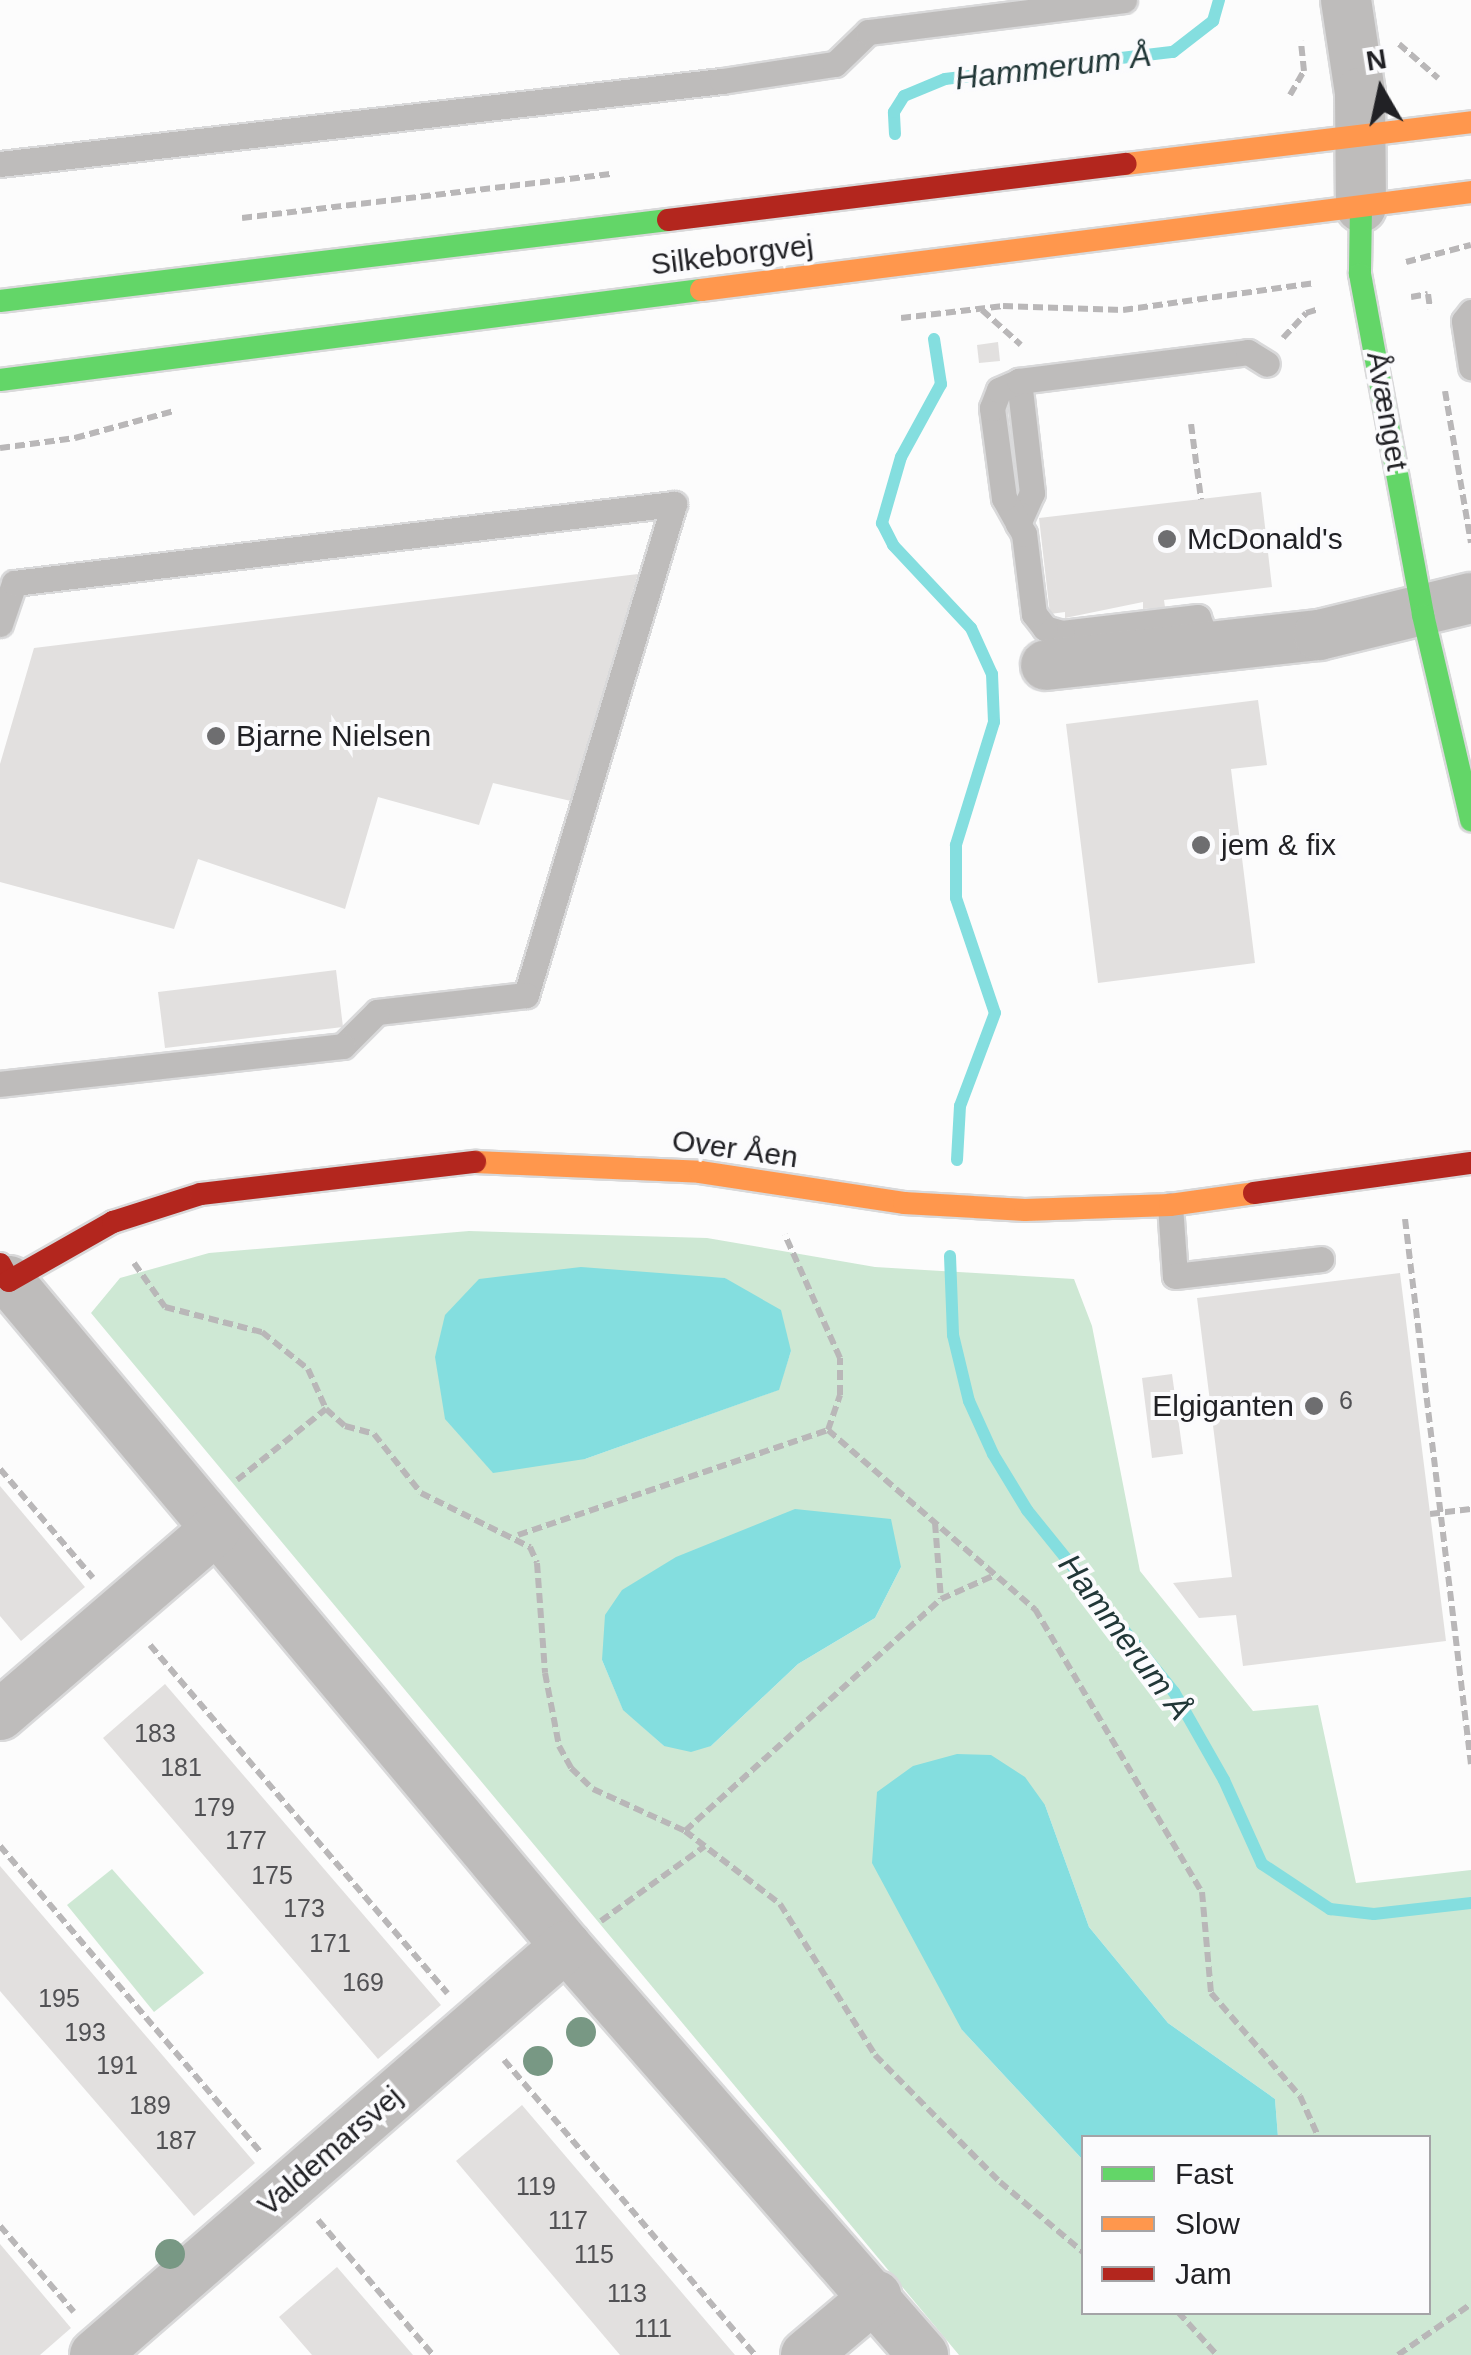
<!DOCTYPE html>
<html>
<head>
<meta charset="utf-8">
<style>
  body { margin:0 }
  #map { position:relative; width:1471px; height:2355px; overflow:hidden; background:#fcfcfc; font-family:Arial,sans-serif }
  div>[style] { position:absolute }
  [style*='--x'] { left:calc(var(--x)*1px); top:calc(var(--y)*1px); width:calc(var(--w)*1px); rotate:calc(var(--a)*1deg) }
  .green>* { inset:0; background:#cee8d4 }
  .water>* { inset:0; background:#84dedf }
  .stream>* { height:12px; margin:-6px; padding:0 6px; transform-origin:6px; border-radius:6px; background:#84dedf }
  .building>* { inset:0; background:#e2e0df }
  .path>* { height:6px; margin-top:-3px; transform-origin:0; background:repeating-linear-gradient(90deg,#b9b7b8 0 10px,transparent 0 15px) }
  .roads { filter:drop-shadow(2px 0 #d9d9da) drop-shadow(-2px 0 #d9d9da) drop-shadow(0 2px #d9d9da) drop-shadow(0 -2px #d9d9da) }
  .lane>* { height:25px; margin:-12.5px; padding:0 12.5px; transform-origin:12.5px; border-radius:12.5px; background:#bebcbb }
  .street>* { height:50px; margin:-25px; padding:0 25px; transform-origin:25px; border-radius:25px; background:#bebcbb }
  .fast>* { height:22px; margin:-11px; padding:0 11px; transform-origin:11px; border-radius:11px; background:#63d668 }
  .slow>* { height:22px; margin:-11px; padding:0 11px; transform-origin:11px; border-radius:11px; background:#ff974d }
  .jam>* { height:22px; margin:-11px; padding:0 11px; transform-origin:11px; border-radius:11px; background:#b3261e }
  .trees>* { width:30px; height:30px; margin:-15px; border-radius:50%; background:#789884 }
  .dots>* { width:28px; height:28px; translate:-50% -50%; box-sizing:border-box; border:5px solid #fbfbfd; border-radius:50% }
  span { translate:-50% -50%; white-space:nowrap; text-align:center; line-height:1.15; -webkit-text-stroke:8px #fbfbfd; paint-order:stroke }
  .number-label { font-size:25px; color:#515154 }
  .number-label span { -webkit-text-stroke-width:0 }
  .street-label { font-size:30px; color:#212125 }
  .poi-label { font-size:30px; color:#212125 }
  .left { translate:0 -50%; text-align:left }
  .right { translate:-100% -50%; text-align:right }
  .water-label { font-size:32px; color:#213737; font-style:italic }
  .legend { position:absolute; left:1081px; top:2135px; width:350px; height:180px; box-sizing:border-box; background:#fbfbfd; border:2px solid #a4a4a7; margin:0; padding:12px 18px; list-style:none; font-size:30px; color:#212125 }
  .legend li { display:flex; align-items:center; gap:20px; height:50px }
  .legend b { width:50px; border:2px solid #a4a4a7 }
  .north { position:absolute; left:1331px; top:40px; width:100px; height:100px; -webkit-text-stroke:8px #fbfbfd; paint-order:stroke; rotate:351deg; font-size:28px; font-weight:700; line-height:40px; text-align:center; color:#212125 }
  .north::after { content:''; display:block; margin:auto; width:35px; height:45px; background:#212125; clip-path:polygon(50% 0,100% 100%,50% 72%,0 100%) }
</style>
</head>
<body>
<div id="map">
  <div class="green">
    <i style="clip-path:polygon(evenodd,469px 1231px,707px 1238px,875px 1267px,1074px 1279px,1092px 1326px,1140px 1571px,1253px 1711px,1318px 1705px,1356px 1883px,1471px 1870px,1471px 2355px,959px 2355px,91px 1313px,120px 1278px,209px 1253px,469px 1231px,681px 1277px,725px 1278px,791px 1351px,778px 1390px,585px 1459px,681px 1277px,469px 1231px,901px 1567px,875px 1618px,798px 1664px,711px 1746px,664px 1746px,623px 1709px,602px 1660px,901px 1567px,469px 1231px,1045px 1805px,1089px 1927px,1168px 2023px,1275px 2099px,1278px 2137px,1428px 2138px,1428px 2312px,1084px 2312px,1083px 2160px,962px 2030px,1045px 1805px)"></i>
    <i style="clip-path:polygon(112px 1869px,204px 1973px,154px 2012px,67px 1905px)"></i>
  </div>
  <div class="water">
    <i style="clip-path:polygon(581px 1267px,725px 1278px,781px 1310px,791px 1351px,779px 1390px,585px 1459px,493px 1473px,445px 1419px,435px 1357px,445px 1315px,479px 1279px)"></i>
    <i style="clip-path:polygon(795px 1509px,891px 1519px,901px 1567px,875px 1618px,798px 1664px,711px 1746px,691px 1752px,664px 1746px,623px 1710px,602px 1660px,605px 1615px,622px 1590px,676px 1557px)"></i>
    <i style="clip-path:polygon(957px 1754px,991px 1755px,1025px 1777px,1045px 1805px,1089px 1927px,1168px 2023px,1275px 2099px,1278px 2137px,1084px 2138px,1083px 2160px,962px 2030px,872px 1863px,877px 1792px,913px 1766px)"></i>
  </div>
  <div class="stream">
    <i style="--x:895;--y:134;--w:22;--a:-93"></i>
    <i style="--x:894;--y:112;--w:19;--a:-58"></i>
    <i style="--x:904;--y:96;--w:44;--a:-22.5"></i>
    <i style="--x:945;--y:79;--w:230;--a:-6.8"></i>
    <i style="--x:1173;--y:52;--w:51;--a:-37.8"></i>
    <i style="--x:1213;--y:21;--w:22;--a:-74"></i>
    <i style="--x:934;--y:339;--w:46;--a:81.2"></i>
    <i style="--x:941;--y:384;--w:83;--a:118.7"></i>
    <i style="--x:901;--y:457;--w:69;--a:106.1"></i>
    <i style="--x:882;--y:523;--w:25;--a:63"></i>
    <i style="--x:893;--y:545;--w:114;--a:46.8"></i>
    <i style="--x:971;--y:628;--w:51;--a:65.5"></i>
    <i style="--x:992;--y:674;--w:48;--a:87.6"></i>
    <i style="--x:994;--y:722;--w:129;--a:107.2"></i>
    <i style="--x:956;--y:845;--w:53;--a:90"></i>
    <i style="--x:956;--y:898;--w:121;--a:71.3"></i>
    <i style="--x:995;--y:1013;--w:99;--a:110.6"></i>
    <i style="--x:960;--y:1106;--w:54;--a:93.2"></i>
    <i style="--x:950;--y:1256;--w:79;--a:87.8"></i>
    <i style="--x:953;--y:1335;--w:68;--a:76.4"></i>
    <i style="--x:969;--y:1401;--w:58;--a:65.6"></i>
    <i style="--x:993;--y:1454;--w:66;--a:58.7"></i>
    <i style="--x:1027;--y:1510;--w:234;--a:51.1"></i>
    <i style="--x:1174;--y:1692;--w:101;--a:60.4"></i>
    <i style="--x:1224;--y:1780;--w:92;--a:65.7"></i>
    <i style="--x:1262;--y:1864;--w:82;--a:33.5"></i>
    <i style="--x:1330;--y:1909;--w:44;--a:6.5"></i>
    <i style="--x:1374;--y:1914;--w:98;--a:-6.5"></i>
  </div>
  <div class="building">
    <i style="clip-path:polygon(998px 342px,1000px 361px,979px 363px,977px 345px)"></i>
    <i style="clip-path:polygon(1261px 492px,1272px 587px,1164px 600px,1165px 607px,1143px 609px,1143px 602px,1065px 618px,1065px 612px,1050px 614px,1039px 518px)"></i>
    <i style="clip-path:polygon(638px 574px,571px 801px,493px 783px,479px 825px,378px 797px,345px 909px,198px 859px,174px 929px,0 882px,0 764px,34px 648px)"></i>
    <i style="clip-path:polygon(1258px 700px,1267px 765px,1231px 769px,1255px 963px,1098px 983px,1066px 724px)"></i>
    <i style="clip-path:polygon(336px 970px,343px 1027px,165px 1048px,158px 992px)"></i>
    <i style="clip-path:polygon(1400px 1273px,1446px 1641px,1243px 1666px,1236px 1615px,1199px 1618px,1173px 1583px,1232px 1577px,1197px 1298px)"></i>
    <i style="clip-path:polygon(1172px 1374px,1183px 1454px,1152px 1458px,1142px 1378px)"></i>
    <i style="clip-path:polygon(0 1486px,85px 1587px,21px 1641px,0 1616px)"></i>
    <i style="clip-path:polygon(165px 1684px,441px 2005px,378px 2059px,103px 1738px)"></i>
    <i style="clip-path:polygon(0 1866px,255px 2163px,194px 2216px,0 1991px)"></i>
    <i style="clip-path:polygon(522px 2105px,735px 2355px,620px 2355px,456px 2161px)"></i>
    <i style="clip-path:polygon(0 2244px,71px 2328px,40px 2355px,0 2355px)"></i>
    <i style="clip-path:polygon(337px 2267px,413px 2355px,312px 2355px,279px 2317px)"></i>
  </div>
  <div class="path">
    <i style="--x:1399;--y:44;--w:52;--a:41.1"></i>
    <i style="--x:1290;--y:95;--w:28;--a:-60"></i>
    <i style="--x:1304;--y:71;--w:30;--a:-96"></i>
    <i style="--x:242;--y:218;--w:373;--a:-6.8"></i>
    <i style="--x:1406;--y:262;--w:67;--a:-14.7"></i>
    <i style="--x:1411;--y:297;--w:17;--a:-10"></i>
    <i style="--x:1428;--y:294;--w:15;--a:82"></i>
    <i style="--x:982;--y:310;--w:52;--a:41.9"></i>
    <i style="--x:901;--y:318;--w:103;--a:-6.7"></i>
    <i style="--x:1003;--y:306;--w:120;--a:1.9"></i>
    <i style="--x:1123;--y:310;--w:194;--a:-8"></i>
    <i style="--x:1283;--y:338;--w:34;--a:-47"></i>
    <i style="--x:1306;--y:313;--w:14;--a:-17"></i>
    <i style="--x:1445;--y:391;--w:154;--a:80.3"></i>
    <i style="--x:1191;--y:424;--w:76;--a:82.4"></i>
    <i style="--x:0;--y:448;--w:76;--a:-7.6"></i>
    <i style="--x:75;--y:438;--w:103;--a:-15.3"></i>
    <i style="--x:1405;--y:1219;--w:549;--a:83.1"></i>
    <i style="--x:134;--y:1263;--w:54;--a:54.8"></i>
    <i style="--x:165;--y:1307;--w:100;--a:14.5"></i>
    <i style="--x:262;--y:1332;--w:59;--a:38.8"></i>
    <i style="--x:308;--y:1369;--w:44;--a:65.8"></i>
    <i style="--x:326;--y:1409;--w:25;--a:42"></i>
    <i style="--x:345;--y:1426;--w:30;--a:15"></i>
    <i style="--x:374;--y:1434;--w:75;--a:51.5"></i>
    <i style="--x:421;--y:1493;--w:122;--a:26.4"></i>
    <i style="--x:530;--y:1547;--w:17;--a:66"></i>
    <i style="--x:537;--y:1563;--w:110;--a:85.8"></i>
    <i style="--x:545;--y:1673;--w:74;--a:79.1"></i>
    <i style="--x:559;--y:1746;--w:25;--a:61"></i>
    <i style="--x:571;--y:1768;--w:30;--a:44"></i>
    <i style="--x:593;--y:1789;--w:101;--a:24.5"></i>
    <i style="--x:685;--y:1831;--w:120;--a:37.5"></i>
    <i style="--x:780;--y:1904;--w:178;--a:57.8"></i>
    <i style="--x:875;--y:2055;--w:178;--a:45.5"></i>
    <i style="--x:1000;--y:2182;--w:110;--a:40.2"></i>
    <i style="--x:828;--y:1430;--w:274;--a:40.9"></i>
    <i style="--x:1035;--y:1609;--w:329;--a:59.5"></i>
    <i style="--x:1202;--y:1892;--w:101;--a:84.9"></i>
    <i style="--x:1211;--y:1993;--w:136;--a:49.2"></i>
    <i style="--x:1300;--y:2096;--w:46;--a:65.7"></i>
    <i style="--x:0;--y:1469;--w:143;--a:49.5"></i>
    <i style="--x:237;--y:1480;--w:114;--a:-38.6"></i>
    <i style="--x:1430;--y:1514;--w:41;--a:-7"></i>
    <i style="--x:935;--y:1523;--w:76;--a:85.5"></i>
    <i style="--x:518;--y:1535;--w:327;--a:-18.7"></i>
    <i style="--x:828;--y:1430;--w:37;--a:-71"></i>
    <i style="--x:840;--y:1395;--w:37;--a:-90"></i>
    <i style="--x:840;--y:1358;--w:135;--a:-114.1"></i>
    <i style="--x:150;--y:1645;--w:458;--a:49.5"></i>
    <i style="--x:685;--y:1831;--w:345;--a:-42.2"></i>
    <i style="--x:941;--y:1599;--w:59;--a:-24"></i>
    <i style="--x:0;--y:1846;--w:404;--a:49.6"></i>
    <i style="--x:601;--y:1921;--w:128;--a:-35.8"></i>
    <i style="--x:504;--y:2060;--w:387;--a:49.6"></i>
    <i style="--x:318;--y:2220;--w:177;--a:49.6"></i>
    <i style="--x:0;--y:2226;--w:113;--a:49.3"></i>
    <i style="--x:1178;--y:2312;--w:58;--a:47.8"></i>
    <i style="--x:1398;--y:2355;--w:89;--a:-34.9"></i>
  </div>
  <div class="roads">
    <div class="lane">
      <i style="--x:0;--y:164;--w:727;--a:-6.56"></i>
      <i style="--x:722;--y:81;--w:114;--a:-8.6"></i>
      <i style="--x:835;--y:64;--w:46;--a:-44.1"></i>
      <i style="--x:868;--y:32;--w:258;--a:-7.1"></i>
      <i style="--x:1471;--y:312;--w:11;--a:128"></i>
      <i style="--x:1464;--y:321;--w:47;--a:81.3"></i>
      <i style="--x:1018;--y:524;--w:34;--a:-66"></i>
      <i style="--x:1032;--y:493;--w:113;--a:-96.6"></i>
      <i style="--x:0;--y:624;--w:43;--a:-71.1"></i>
      <i style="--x:14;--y:583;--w:665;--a:-6.83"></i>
      <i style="--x:674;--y:504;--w:513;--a:106.77"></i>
      <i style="--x:526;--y:995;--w:150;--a:173.5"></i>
      <i style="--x:377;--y:1012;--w:48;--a:135"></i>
      <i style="--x:343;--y:1046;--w:345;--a:173.7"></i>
      <i style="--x:1210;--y:649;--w:34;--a:-111"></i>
      <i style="--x:1198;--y:617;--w:137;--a:173.3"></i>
      <i style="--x:1062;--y:633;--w:18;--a:-164"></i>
      <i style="--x:1045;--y:628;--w:18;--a:-128"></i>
      <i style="--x:1034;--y:614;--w:81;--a:-97.1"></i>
      <i style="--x:1024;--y:534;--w:41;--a:-119.1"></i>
      <i style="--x:1004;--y:498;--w:91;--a:-97.6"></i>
      <i style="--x:992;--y:408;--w:19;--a:-69"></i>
      <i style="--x:999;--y:390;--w:22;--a:-24"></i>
      <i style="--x:1019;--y:381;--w:231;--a:-7.2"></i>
      <i style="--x:1248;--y:352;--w:22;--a:32"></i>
      <i style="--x:1170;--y:1205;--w:71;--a:86"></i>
      <i style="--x:1175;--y:1276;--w:147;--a:-6.6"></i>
    </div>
    <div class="street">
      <i style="--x:1346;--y:0;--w:94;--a:81.4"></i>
      <i style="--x:1360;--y:93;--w:114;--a:89.5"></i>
      <i style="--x:1046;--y:665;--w:275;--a:-6.3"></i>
      <i style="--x:1319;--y:635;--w:156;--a:-13.7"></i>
      <i style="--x:9;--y:1281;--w:867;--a:50.05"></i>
      <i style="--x:566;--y:1946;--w:543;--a:48.88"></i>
      <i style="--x:0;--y:1715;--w:284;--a:-40.7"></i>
      <i style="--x:95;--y:2355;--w:624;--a:-40.97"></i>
      <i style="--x:806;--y:2355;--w:92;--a:-40.1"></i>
    </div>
    <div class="fast">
      <i style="--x:1361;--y:207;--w:67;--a:90.9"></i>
      <i style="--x:1360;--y:274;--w:347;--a:79.5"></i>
      <i style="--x:1423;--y:615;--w:211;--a:76.8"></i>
      <i style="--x:0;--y:301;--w:673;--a:-6.91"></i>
      <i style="--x:0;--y:380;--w:707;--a:-7.32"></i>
    </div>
    <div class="slow">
      <i style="--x:1126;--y:164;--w:348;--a:-6.9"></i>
      <i style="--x:701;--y:290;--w:776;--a:-7.25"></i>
      <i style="--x:475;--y:1162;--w:225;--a:2.5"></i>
      <i style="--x:700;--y:1172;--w:206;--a:8.6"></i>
      <i style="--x:904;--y:1203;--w:121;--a:3.3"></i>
      <i style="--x:1025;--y:1210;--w:145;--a:-2"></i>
      <i style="--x:1170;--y:1205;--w:85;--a:-8.1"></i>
    </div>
    <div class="jam">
      <i style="--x:668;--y:220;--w:461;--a:-7"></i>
      <i style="--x:1254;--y:1193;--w:219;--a:-7.9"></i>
      <i style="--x:0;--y:1264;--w:19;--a:62"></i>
      <i style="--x:9;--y:1281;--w:120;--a:-29.6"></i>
      <i style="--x:113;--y:1222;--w:92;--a:-17.7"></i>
      <i style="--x:201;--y:1194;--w:276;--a:-6.7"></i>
    </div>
  </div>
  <div class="trees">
    <i style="left:581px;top:2032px"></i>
    <i style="left:538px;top:2061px"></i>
    <i style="left:170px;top:2254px"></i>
  </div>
  <div class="dots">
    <i style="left:1167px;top:539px;background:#6e6e70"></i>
    <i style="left:216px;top:736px;background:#6e6e70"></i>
    <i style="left:1201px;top:845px;background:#6e6e70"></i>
    <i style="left:1314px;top:1406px;background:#6e6e70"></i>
  </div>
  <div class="number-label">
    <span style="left:1346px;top:1400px">6</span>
    <span style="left:155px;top:1733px">183</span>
    <span style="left:181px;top:1767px">181</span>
    <span style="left:214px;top:1807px">179</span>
    <span style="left:246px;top:1840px">177</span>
    <span style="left:272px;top:1875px">175</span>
    <span style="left:304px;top:1908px">173</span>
    <span style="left:330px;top:1943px">171</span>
    <span style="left:363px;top:1982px">169</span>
    <span style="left:59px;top:1998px">195</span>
    <span style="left:85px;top:2032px">193</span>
    <span style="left:117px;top:2065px">191</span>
    <span style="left:150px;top:2105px">189</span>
    <span style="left:176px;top:2140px">187</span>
    <span style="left:536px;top:2186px">119</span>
    <span style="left:568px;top:2220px">117</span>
    <span style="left:594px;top:2254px">115</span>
    <span style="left:627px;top:2293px">113</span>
    <span style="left:653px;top:2328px">111</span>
  </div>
  <div class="street-label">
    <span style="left:732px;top:255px;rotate:-7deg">Silkeborgvej</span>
    <span style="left:1387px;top:411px;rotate:80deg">Åvænget</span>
    <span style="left:735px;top:1149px;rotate:8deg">Over Åen</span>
    <span style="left:330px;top:2151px;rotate:-41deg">Valdemarsvej</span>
  </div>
  <div class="poi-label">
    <span class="left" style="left:1187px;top:539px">McDonald's</span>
    <span class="left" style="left:236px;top:736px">Bjarne Nielsen</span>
    <span class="left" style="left:1221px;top:845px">jem &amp; fix</span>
    <span class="right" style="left:1294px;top:1406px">Elgiganten</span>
  </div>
  <div class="water-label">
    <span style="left:1053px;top:67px;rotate:-7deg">Hammerum Å</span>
    <span style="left:1125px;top:1637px;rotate:53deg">Hammerum Å</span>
  </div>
  <ul class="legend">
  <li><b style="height:12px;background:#63d668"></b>Fast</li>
  <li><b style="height:12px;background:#ff974d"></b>Slow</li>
  <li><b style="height:12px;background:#b3261e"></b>Jam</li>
  </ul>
  <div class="north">N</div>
</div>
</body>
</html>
